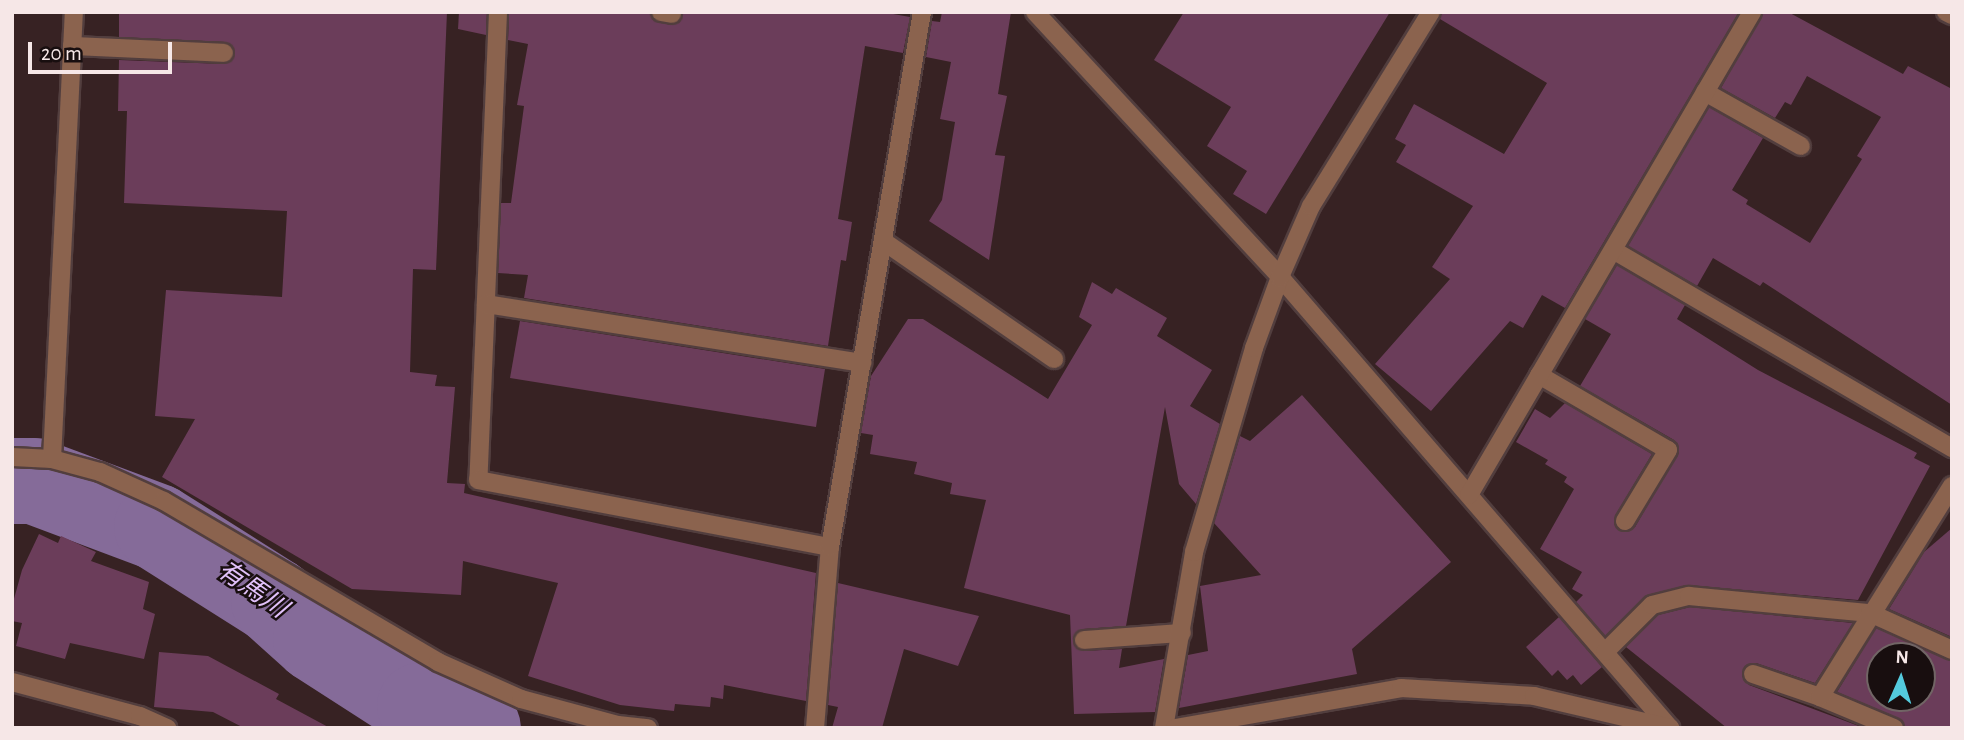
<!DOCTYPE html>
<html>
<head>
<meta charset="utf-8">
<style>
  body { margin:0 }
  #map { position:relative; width:1964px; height:740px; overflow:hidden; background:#372223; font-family:"Alegreya Sans","Noto Sans JP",sans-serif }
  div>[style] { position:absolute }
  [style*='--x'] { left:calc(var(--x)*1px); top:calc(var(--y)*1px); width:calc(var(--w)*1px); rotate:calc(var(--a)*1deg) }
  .river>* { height:86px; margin:-43px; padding:0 43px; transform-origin:43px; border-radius:43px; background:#856b99 }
  .building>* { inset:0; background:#6b3d5a }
  .roads { filter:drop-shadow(2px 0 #523e3e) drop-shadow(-2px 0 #523e3e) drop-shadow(0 2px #523e3e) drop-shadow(0 -2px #523e3e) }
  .minor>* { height:18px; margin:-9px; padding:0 9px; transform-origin:9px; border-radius:9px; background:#8b634e }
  span { translate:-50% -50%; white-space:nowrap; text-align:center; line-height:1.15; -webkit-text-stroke:5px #180e0f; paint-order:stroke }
  .water-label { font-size:26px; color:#e1c1fa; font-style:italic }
  .frame { position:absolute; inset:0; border:14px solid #f6e7e7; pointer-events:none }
  .north { position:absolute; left:1866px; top:642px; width:70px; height:70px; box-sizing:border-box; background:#180e0f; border:2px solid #716565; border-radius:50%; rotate:3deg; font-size:19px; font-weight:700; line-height:28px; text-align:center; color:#f6e7e7 }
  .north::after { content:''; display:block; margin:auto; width:24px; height:32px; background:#54cadd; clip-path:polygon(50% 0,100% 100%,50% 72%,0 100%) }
  .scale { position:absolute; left:28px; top:42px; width:144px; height:32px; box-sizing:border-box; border:4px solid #f6e7e7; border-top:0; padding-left:9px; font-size:21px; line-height:24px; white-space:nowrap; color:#f6e7e7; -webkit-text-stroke:5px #180e0f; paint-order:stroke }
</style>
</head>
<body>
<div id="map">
  <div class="river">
    <i style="--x:12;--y:481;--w:22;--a:0"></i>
    <i style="--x:34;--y:481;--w:131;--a:20.5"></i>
    <i style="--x:157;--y:527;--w:138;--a:32.3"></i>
    <i style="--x:274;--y:601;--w:57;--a:42.1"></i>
    <i style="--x:316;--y:639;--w:124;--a:32.8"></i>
    <i style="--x:420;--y:706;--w:62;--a:20.8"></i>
  </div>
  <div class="building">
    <i style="clip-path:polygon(119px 12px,447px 12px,436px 270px,413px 269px,410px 372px,437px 375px,435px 386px,455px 387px,447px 483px,465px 484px,464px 493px,816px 573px,806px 701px,724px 685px,723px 699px,711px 697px,710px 707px,675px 704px,674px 711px,620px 705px,528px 676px,558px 583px,463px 561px,461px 595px,352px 589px,162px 477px,195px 419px,155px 416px,166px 290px,282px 297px,287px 211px,124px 203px,127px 111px,118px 111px,119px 60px,223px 64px,235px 53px,225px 42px,119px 37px)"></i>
    <i style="clip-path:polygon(459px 12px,487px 12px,486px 35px,458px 29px)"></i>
    <i style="clip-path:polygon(509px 12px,650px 12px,654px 21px,671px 25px,680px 22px,683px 12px,882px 12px,910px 17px,903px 53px,865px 46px,838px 219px,852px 222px,846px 261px,841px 260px,828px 346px,524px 298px,528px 275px,498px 273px,501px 203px,511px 203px,524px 106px,517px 105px,528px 44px,508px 40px)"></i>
    <i style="clip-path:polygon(942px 12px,1011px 12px,998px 94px,1007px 96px,995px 155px,1005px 156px,989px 260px,929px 221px,942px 200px,955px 122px,940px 119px,951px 62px,926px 57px,932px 21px,940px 22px)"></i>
    <i style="clip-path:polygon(1184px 12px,1390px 12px,1266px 214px,1233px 194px,1247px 171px,1207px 146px,1231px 107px,1154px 60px)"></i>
    <i style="clip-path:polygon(1442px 12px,1739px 12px,1565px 308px,1542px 295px,1523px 328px,1510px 321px,1431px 411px,1375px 364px,1450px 279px,1432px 267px,1473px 206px,1396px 162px,1406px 145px,1395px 139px,1414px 104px,1504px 154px,1547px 83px,1440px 19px)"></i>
    <i style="clip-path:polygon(1763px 12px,1788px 12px,1903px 74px,1908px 66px,1952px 89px,1952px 405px,1763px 282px,1760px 286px,1713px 258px,1697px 286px,1628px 246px,1709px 107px,1763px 138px,1732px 190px,1748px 200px,1746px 204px,1810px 243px,1862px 159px,1857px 156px,1881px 117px,1807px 76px,1791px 105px,1785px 102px,1775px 118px,1721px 88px)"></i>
    <i style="clip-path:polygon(1617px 265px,1685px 305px,1677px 319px,1758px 370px,1917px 453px,1914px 458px,1930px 466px,1858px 600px,1687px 585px,1645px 597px,1605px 636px,1576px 602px,1583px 595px,1572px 589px,1582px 572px,1540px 549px,1574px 489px,1564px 482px,1567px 477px,1545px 464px,1548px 460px,1516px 442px,1535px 409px,1550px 418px,1565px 403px,1652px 454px,1615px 516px,1615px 526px,1624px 532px,1635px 527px,1679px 451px,1674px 440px,1580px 386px,1611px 334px,1585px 319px)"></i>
    <i style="clip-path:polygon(1092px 282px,1112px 294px,1116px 288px,1167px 318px,1157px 336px,1212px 370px,1190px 406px,1220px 424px,1196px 504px,1179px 484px,1165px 407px,1126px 626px,1083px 629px,1073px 640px,1084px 651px,1122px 649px,1119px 668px,1164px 659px,1155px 712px,1074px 714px,1070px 615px,964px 588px,986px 500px,950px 494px,952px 483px,914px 474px,917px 462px,870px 454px,873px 435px,861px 433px,871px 376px,908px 319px,923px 319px,1048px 399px,1092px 325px,1079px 317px)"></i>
    <i style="clip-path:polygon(520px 321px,825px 369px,816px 427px,510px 378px)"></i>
    <i style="clip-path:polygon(1302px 395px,1451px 562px,1352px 649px,1357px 674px,1179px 708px,1188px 655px,1208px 651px,1200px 586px,1261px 575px,1214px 523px,1240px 436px,1250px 441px)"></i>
    <i style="clip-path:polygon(1952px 528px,1952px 637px,1889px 609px,1924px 552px)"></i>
    <i style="clip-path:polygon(39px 534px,58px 543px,61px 536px,96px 552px,91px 561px,149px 582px,143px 609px,155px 614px,144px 659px,70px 643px,65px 659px,16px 646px,22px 623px,12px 621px,12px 606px,22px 570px)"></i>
    <i style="clip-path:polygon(838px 583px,979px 616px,958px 666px,904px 649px,882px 728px,832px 728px,838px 707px,828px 705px)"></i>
    <i style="clip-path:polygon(1690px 607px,1853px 623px,1815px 683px,1756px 663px,1746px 665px,1742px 676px,1749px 685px,1864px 728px,1727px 728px,1626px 647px,1658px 615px)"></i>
    <i style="clip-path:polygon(1559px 617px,1602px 667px,1581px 685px,1573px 675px,1567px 680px,1558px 670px,1552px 676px,1526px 647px)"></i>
    <i style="clip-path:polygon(evenodd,1876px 628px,1952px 661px,1952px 728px,1905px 728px,1898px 718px,1837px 692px,1876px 628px,1880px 656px,1922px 656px,1922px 698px,1880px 698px,1880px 656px)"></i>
    <i style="clip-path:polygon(159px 652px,208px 656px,279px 694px,276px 699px,330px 728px,244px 728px,213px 712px,154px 707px)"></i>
  </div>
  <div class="roads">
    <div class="minor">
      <i style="--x:498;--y:12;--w:468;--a:92.4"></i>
      <i style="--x:478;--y:480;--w:358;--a:10.8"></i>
      <i style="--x:661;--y:12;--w:11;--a:10"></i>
      <i style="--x:1035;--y:12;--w:361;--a:47.2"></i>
      <i style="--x:1280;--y:277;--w:596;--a:49.15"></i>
      <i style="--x:1946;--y:12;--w:7;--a:27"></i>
      <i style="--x:72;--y:46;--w:152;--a:2.6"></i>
      <i style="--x:1705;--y:92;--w:110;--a:29.4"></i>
      <i style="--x:883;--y:241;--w:208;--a:34.6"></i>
      <i style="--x:1613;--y:250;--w:393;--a:30.3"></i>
      <i style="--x:486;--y:304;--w:381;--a:8.9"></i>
      <i style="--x:1539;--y:375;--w:149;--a:30.2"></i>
      <i style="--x:1668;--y:450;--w:83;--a:121.2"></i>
      <i style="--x:12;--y:457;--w:40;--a:2.9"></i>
      <i style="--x:52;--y:459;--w:50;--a:15.2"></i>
      <i style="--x:100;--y:472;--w:70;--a:24.4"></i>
      <i style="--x:164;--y:501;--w:318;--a:30.4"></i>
      <i style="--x:438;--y:662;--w:91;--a:24"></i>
      <i style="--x:521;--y:699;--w:100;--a:15"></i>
      <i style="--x:618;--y:725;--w:30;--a:6"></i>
      <i style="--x:52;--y:459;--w:448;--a:-87.2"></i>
      <i style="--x:1469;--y:495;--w:560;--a:-59.63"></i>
      <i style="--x:1084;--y:640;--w:98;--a:-4.1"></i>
      <i style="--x:1605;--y:652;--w:66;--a:-45"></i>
      <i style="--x:1652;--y:605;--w:38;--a:-14"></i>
      <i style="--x:1689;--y:596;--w:182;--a:5.4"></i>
      <i style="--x:1870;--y:613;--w:90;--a:24.3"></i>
      <i style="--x:1753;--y:674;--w:71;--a:18.9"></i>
      <i style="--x:12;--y:682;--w:132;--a:14.9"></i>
      <i style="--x:140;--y:716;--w:30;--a:24"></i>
      <i style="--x:815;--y:728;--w:182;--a:-85.3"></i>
      <i style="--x:830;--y:547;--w:543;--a:-80.24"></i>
      <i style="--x:1164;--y:728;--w:179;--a:-80.3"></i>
      <i style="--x:1194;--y:552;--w:213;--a:-73.6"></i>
      <i style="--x:1254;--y:348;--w:76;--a:-69.9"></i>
      <i style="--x:1280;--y:277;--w:77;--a:-66.4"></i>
      <i style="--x:1311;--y:206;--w:228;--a:-58.3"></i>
      <i style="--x:1175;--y:728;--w:230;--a:-10"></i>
      <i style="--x:1401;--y:688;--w:133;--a:3.4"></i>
      <i style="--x:1534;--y:696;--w:140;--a:13.2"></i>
      <i style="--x:1894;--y:728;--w:80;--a:-157.3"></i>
      <i style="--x:1820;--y:697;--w:249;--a:-58"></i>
    </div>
  </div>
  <div class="water-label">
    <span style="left:252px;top:590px;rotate:35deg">有馬川</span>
  </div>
  <div class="frame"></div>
  <div class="north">N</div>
  <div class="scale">20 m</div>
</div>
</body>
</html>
